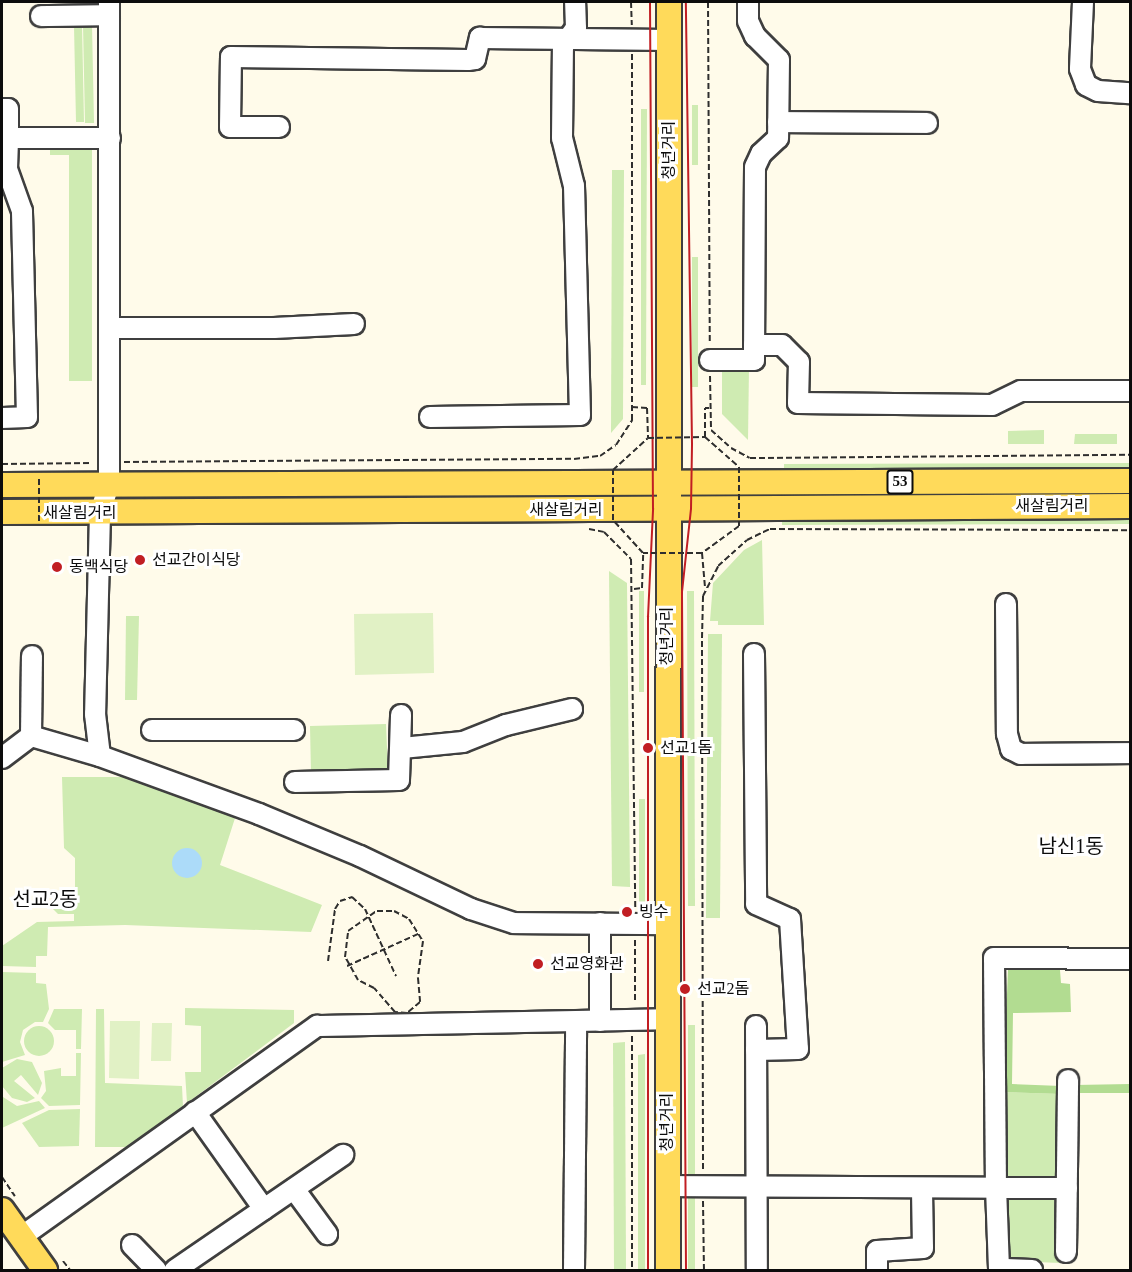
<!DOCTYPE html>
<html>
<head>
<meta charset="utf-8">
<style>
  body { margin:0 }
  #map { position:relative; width:1132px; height:1272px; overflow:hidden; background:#fffbea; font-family:"Times New Roman","Noto Sans KR",serif }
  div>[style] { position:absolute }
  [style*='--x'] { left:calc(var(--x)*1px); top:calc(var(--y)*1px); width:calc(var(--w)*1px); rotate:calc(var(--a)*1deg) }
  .green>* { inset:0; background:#cfebb2 }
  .round { border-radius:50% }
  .forest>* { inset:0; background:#b2dc91 }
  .pitch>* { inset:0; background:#e1f1c5 }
  .water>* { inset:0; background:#acdbf9 }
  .path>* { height:2px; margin-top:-1px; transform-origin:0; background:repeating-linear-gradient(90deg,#2e2e2e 0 6px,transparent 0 9px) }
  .roads { filter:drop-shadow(2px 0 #3f3f3f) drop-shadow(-2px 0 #3f3f3f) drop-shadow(0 2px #3f3f3f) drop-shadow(0 -2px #3f3f3f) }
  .minor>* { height:20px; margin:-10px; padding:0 10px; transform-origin:10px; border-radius:10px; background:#fff }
  .major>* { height:24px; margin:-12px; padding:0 12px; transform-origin:12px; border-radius:12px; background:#ffda5a }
  .tram>* { height:1.5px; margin:-0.75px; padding:0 0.75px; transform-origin:0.75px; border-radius:0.75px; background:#c11e23 }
  .path-bridge>* { height:2px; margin-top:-1px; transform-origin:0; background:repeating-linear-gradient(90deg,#2e2e2e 0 6px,transparent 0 9px) }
  .dots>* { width:16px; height:16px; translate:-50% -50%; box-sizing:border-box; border:3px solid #fff; border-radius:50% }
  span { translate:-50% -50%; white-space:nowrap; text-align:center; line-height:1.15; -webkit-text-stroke:6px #fff; paint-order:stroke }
  .shield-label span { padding:2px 4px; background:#fff; border:2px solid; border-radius:4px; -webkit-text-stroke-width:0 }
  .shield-label { font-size:15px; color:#0c0c0c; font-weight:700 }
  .street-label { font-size:16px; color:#0c0c0c }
  .poi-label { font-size:16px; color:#0c0c0c }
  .left { translate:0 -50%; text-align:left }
  .quarter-label { font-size:20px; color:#0c0c0c }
  .frame { position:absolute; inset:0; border:3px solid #0c0c0c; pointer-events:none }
</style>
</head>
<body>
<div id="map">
  <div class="green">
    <i style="clip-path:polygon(82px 25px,84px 122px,76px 122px,74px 26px)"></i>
    <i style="clip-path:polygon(83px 25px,92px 25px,94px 123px,85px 123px)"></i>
    <i style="clip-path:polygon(692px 105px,698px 105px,698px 165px,692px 165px)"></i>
    <i style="clip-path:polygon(641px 109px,647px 109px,646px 385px,641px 385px)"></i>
    <i style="clip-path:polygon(50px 146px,92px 146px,92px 381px,69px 381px,69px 155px,50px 155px)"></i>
    <i style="clip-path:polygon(612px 170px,624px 170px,623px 419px,611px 433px)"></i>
    <i style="clip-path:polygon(692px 257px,698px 257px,698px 387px,692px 387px)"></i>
    <i style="clip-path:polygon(722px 366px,749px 367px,748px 440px,722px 414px)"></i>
    <i style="clip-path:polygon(1044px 430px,1044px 444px,1008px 444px,1008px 431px)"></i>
    <i style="clip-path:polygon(1075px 434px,1117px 434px,1117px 444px,1074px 444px)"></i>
    <i style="clip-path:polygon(1130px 463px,1130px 471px,784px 471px,784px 464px)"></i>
    <i style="clip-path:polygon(1130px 513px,1130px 524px,782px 525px,782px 514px)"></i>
    <i style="clip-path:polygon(762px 540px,764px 625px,718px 625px,718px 621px,710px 621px,713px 583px,744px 550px)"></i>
    <i style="clip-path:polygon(609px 571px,627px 583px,630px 887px,612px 886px)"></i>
    <i style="clip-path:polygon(639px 591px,644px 591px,644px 692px,639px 692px)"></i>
    <i style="clip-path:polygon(687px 591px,694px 591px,695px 906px,688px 906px)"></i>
    <i style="clip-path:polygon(126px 616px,139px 616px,137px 700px,125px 700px)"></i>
    <i style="clip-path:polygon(708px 634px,722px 634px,720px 918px,706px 918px)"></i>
    <i style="clip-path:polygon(386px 724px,388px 771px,311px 773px,310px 726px)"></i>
    <i style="clip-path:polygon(62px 777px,132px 777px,236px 815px,220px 865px,322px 905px,311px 932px,125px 925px,48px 927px,47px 956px,36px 956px,36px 967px,2px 966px,2px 946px,37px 922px,74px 921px,74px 914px,58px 914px,50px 906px,75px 888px,75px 858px,64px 848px)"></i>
    <i style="clip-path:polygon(639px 799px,645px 799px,645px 903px,639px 903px)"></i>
    <i style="clip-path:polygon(2px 972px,36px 973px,36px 983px,46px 984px,49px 1009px,43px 1022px,35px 1022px,23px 1030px,20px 1042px,25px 1055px,2px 1062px)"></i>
    <i style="clip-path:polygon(185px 1008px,294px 1010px,294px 1023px,187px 1103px,185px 1072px,201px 1072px,201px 1026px,185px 1025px)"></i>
    <i style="clip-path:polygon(54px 1009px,82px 1009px,81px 1049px,76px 1049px,76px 1030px,55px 1030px,48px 1023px)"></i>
    <i style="clip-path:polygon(96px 1009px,104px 1009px,105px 1083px,182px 1086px,183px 1107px,126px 1147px,95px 1147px)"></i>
    <i style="clip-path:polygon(688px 1025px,695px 1025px,695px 1182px,688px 1175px)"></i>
    <i class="round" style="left:24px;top:1026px;width:30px;height:30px"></i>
    <i style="clip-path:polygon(625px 1042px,626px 1270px,614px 1270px,613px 1043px)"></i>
    <i style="clip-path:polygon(76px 1053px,81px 1053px,80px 1105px,49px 1106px,41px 1098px,46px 1091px,44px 1071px,61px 1068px,61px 1076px,76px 1076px)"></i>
    <i style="clip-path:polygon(645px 1054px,645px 1270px,638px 1270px,638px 1055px)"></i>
    <i style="clip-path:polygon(17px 1059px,32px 1062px,42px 1083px,38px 1095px,21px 1075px,14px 1081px,35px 1098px,27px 1102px,12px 1098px,2px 1086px,2px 1068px)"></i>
    <i style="clip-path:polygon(1003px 1092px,1061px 1094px,1059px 1181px,1005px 1182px)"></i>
    <i style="clip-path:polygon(3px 1097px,17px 1106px,39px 1101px,45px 1108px,2px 1128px)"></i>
    <i style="clip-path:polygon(80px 1109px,79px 1146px,39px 1147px,22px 1123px,49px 1110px)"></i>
    <i style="clip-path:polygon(688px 1194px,695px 1194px,695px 1270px,688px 1270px)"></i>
    <i style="clip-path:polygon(1006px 1194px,1023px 1195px,1024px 1199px,1060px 1195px,1061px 1263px,1009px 1261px)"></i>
  </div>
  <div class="forest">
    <i style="clip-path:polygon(1008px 970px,1060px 970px,1061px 983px,1070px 984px,1071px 1012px,1013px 1013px,1012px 1084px,1061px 1086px,1061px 1094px,1003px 1092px)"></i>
    <i style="clip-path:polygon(1130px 1084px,1130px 1093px,1075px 1093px,1075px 1085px)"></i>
  </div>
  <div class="pitch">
    <i style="clip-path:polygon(433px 613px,434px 673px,355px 675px,354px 614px)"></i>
    <i style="clip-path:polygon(110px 1021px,140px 1021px,139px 1079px,109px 1078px)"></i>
    <i style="clip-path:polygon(152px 1023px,172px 1023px,171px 1061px,151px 1061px)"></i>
  </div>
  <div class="water">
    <i class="round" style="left:172px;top:848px;width:30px;height:30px"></i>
  </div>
  <div class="path">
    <i style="--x:631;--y:2;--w:23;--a:88"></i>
    <i style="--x:708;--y:2;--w:342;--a:89.7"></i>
    <i style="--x:710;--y:376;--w:54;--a:88.9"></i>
    <i style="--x:711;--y:430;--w:27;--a:42"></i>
    <i style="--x:731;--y:448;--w:21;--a:28"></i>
    <i style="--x:750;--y:458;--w:380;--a:-0.5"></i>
    <i style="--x:632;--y:407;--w:15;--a:4"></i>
    <i style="--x:647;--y:408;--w:30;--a:88"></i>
    <i style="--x:705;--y:437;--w:29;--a:-90"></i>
    <i style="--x:705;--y:408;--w:4;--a:0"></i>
    <i style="--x:124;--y:462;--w:450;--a:-0.4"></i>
    <i style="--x:574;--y:459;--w:26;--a:-7"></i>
    <i style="--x:600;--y:456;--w:19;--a:-35"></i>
    <i style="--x:616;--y:445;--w:30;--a:-57"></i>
    <i style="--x:632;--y:420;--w:366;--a:-90"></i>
    <i style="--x:2;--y:464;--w:90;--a:-0.6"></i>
    <i style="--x:589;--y:529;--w:15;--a:11"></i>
    <i style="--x:604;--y:532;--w:38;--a:45"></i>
    <i style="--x:631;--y:559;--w:348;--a:89.3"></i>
    <i style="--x:702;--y:553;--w:35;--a:85"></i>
    <i style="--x:634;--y:589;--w:8;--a:-7"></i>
    <i style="--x:642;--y:588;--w:35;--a:-88"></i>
    <i style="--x:377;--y:911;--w:17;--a:0"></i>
    <i style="--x:394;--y:911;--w:17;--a:28"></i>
    <i style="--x:409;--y:919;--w:26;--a:58"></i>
    <i style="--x:423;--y:941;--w:37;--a:98"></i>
    <i style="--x:418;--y:978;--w:24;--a:85"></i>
    <i style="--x:420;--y:1002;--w:17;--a:140"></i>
    <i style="--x:407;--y:1013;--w:12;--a:-175"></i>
    <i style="--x:395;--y:1012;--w:32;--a:-131"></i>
    <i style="--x:374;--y:988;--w:18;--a:-153"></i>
    <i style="--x:358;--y:980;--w:26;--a:-119"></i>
    <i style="--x:345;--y:957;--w:26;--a:-83"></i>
    <i style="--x:348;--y:931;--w:35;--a:-35"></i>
    <i style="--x:635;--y:940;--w:63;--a:90"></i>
    <i style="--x:328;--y:961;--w:52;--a:-82.3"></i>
    <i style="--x:335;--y:909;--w:9;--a:-58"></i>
    <i style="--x:340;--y:901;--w:13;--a:-18"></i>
    <i style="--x:352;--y:897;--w:18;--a:43"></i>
    <i style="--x:365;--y:909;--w:74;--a:65.2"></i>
    <i style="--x:347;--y:966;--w:80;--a:-24.3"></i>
    <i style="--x:632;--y:1036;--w:234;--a:90"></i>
    <i style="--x:703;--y:1169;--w:531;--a:-90.11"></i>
    <i style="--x:702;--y:638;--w:42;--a:-88.6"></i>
    <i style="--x:703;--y:596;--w:34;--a:-63"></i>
    <i style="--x:718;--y:566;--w:39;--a:-42"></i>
    <i style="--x:747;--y:540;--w:25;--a:-26"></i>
    <i style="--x:770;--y:529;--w:360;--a:0.2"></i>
    <i style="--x:2;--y:1177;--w:23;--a:56"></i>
    <i style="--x:703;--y:1201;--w:69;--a:89.2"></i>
    <i style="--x:63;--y:1261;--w:11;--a:52"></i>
  </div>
  <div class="roads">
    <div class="minor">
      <i style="--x:109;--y:2;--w:482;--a:90"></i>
      <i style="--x:109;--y:484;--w:30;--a:107"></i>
      <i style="--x:100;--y:513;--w:201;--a:91.4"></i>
      <i style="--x:95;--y:714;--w:42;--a:83.2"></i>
      <i style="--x:100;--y:756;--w:169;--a:20"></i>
      <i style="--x:259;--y:814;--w:109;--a:22.6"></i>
      <i style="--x:360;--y:856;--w:123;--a:25.5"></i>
      <i style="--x:471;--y:909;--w:45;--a:18"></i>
      <i style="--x:514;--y:923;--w:152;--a:0.4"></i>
      <i style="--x:748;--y:2;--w:19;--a:90"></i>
      <i style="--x:748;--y:21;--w:17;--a:65"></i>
      <i style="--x:755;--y:36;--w:34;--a:45"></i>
      <i style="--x:779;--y:60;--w:78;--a:90.7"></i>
      <i style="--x:778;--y:138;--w:23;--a:137"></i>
      <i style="--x:761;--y:154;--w:14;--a:115"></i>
      <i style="--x:755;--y:167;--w:178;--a:90.3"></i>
      <i style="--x:754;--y:345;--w:28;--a:0"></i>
      <i style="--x:782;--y:345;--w:24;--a:45"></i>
      <i style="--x:799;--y:362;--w:41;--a:91.4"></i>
      <i style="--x:798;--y:403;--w:194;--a:0.6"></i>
      <i style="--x:992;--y:405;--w:32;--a:-26"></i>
      <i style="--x:1021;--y:391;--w:109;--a:0"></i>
      <i style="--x:1083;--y:2;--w:67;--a:92.6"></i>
      <i style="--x:1080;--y:69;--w:17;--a:69"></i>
      <i style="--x:1086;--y:85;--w:13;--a:27"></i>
      <i style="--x:1098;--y:91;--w:32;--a:4"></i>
      <i style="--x:41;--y:16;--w:68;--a:-0.8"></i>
      <i style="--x:2;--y:109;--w:6;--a:0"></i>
      <i style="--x:8;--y:109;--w:29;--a:90"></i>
      <i style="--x:778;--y:122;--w:149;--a:0.4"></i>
      <i style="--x:279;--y:127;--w:49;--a:180"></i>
      <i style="--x:230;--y:127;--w:70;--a:-89.2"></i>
      <i style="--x:231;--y:57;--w:237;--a:0.7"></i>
      <i style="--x:468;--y:60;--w:7;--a:-8"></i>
      <i style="--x:475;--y:59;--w:22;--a:-77"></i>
      <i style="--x:480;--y:38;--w:189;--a:0.6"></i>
      <i style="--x:2;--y:169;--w:5;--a:0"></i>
      <i style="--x:7;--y:169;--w:31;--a:-88"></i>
      <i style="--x:8;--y:138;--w:102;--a:0"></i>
      <i style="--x:110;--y:328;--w:164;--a:0"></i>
      <i style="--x:274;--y:328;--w:80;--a:-2.9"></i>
      <i style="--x:710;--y:360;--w:44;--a:0"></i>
      <i style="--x:754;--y:360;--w:15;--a:-90"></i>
      <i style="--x:430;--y:417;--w:150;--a:-0.8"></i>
      <i style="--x:580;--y:415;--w:229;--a:-91.5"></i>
      <i style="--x:574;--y:186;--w:49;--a:-104"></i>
      <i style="--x:562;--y:138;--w:92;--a:-89.4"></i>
      <i style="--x:563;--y:46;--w:22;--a:-54"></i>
      <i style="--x:576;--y:28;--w:26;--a:-92"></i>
      <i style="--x:2;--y:418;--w:25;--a:-2"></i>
      <i style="--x:27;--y:417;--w:206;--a:-91.4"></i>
      <i style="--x:22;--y:211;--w:45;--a:-109.7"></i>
      <i style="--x:1006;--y:604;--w:130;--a:89.6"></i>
      <i style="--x:1007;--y:734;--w:16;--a:75"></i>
      <i style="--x:1011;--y:749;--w:11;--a:27"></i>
      <i style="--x:1021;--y:754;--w:109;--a:-0.5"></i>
      <i style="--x:754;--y:654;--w:250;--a:89.5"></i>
      <i style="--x:756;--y:904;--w:37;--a:24"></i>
      <i style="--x:790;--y:919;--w:130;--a:86.5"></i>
      <i style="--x:798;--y:1049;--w:42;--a:178.6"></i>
      <i style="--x:152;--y:730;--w:142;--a:0"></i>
      <i style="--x:31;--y:736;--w:72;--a:16.2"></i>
      <i style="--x:402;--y:748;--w:61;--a:-5.6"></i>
      <i style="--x:463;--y:742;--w:46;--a:-21.6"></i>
      <i style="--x:506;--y:725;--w:68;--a:-13.6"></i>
      <i style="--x:2;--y:758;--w:36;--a:-37"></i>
      <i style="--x:31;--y:736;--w:80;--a:-89.3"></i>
      <i style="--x:295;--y:782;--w:104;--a:-1.1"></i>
      <i style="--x:399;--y:780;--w:65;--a:-88.2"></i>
      <i style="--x:600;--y:1021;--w:98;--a:-90"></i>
      <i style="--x:756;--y:1026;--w:244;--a:89.8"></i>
      <i style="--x:195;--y:1112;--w:119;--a:54.6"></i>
      <i style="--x:667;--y:1186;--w:329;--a:0.3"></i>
      <i style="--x:996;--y:1188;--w:230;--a:-90.5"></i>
      <i style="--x:994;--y:958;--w:136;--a:0.4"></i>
      <i style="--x:294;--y:1189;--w:56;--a:53.7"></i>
      <i style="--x:21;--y:1237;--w:364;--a:-35.5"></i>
      <i style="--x:317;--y:1026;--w:351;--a:-1.1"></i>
      <i style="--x:132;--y:1245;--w:35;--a:46"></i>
      <i style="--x:1066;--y:1252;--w:172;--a:-89.3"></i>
      <i style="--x:175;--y:1270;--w:204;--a:-34.4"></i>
      <i style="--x:574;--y:1270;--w:248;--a:-89.5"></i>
      <i style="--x:877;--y:1270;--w:19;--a:-90"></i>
      <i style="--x:877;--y:1251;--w:46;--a:-3.7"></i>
      <i style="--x:923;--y:1248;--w:60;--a:-91"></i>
      <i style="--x:1032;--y:1270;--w:33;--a:-178"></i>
      <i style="--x:999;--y:1269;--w:81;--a:-92.1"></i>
      <i style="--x:996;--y:1188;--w:71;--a:0"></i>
    </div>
    <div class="major">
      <i style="--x:2;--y:485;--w:1128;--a:-0.2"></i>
      <i style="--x:2;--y:512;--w:1128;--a:-0.3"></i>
      <i style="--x:2;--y:1210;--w:74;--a:54.4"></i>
      <i style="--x:668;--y:1270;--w:1268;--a:-89.95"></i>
    </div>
  </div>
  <div class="tram">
    <i style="--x:648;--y:1270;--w:653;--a:-90"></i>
    <i style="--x:648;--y:617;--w:108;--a:-87.3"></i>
    <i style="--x:653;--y:509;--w:507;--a:-90.34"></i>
    <i style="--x:686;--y:1270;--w:678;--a:-90.34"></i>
    <i style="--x:682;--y:592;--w:83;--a:-83.8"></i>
    <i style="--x:691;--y:509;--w:65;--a:-89.1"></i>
    <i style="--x:692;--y:444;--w:442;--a:-90.8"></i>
  </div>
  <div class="path-bridge">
    <i style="--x:705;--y:437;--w:45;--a:41.4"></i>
    <i style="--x:739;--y:467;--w:59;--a:90"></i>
    <i style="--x:739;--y:526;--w:46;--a:143.9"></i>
    <i style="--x:702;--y:553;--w:59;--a:180"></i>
    <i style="--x:643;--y:553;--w:45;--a:-132.3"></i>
    <i style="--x:613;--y:520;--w:50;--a:-90"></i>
    <i style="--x:613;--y:470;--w:47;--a:-42.4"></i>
    <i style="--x:648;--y:438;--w:57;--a:-1"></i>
    <i style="--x:39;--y:521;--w:45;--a:-90"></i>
  </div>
  <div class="dots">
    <i style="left:140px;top:560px;background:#c11e23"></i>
    <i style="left:57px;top:567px;background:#c11e23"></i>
    <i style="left:648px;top:748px;background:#c11e23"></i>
    <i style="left:627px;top:912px;background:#c11e23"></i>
    <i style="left:538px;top:964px;background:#c11e23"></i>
    <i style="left:685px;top:989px;background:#c11e23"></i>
  </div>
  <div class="shield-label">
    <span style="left:900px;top:482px">53</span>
  </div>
  <div class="street-label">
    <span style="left:669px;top:150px;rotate:-90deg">청년거리</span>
    <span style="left:1052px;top:506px">새살림거리</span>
    <span style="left:566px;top:510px">새살림거리</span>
    <span style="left:80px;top:513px">새살림거리</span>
    <span style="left:667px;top:636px;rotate:-90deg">청년거리</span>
    <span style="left:667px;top:1122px;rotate:-90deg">청년거리</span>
  </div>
  <div class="poi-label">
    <span class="left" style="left:152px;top:560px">선교간이식당</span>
    <span class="left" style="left:69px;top:567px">동백식당</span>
    <span class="left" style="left:660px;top:748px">선교1돔</span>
    <span class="left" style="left:639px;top:912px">빙수</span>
    <span class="left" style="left:550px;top:964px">선교영화관</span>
    <span class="left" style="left:697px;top:989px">선교2돔</span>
  </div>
  <div class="quarter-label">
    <span style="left:1071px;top:846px">남신1동</span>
    <span style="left:45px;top:899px">선교2동</span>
  </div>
  <div class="frame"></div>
</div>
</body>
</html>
